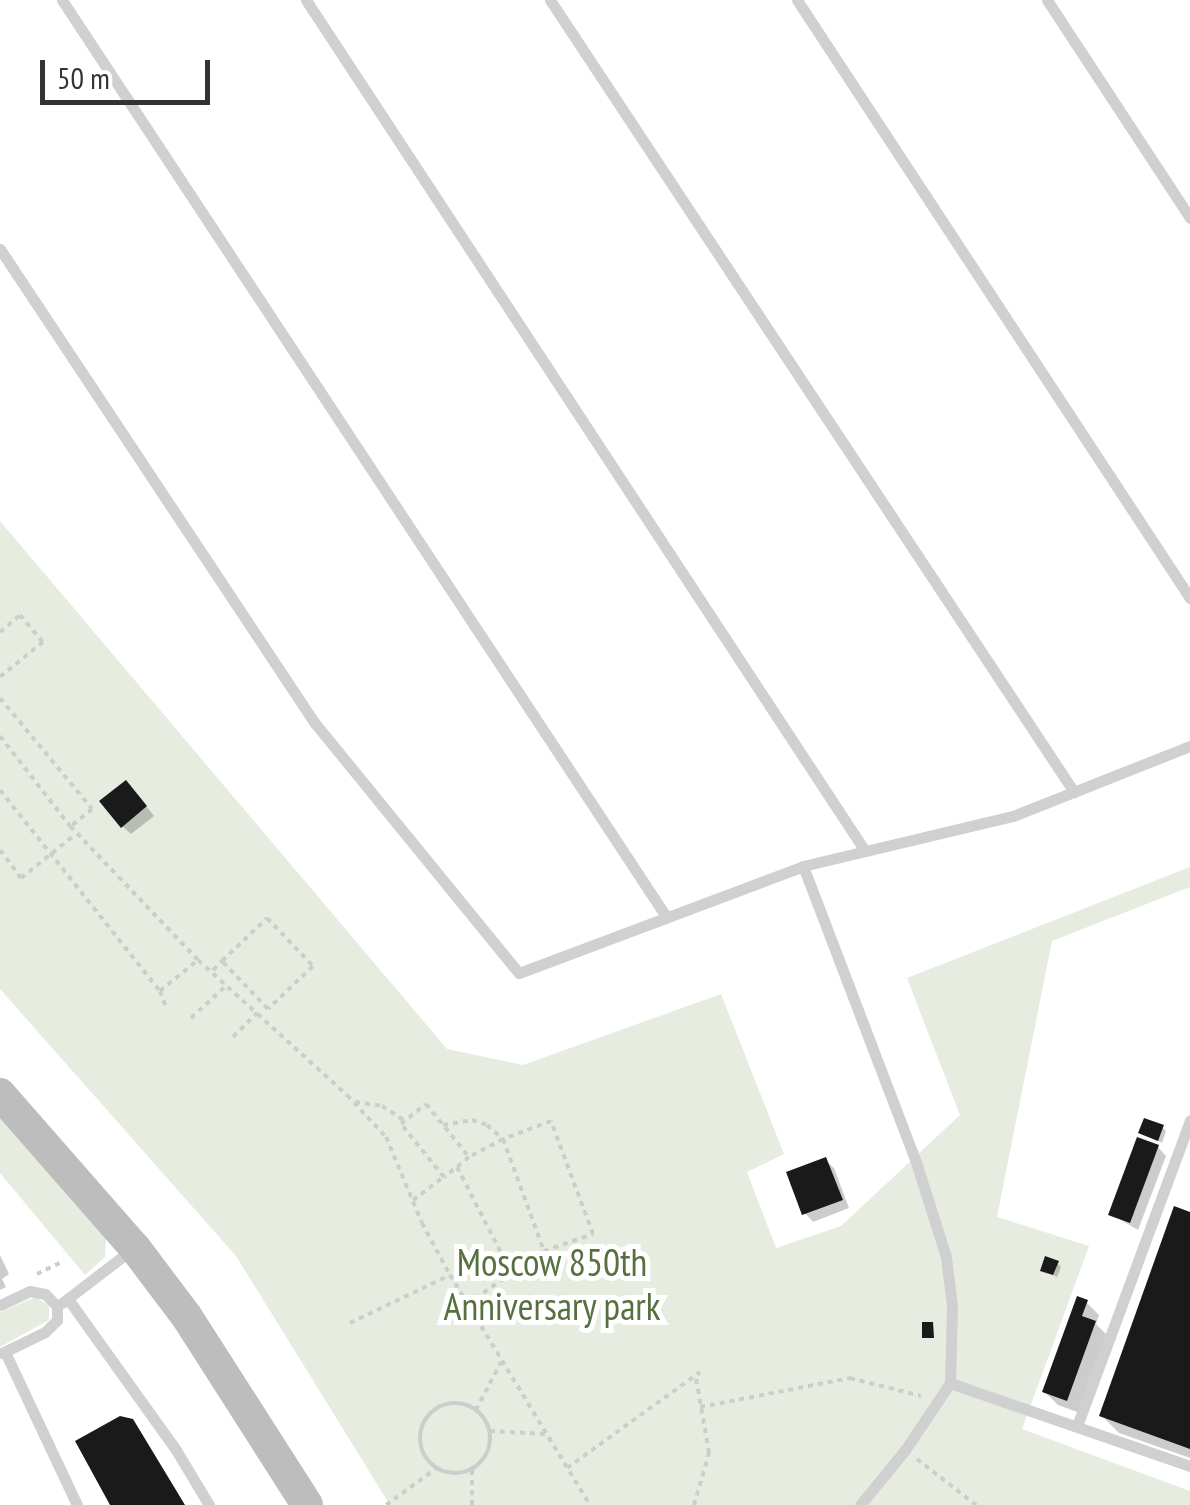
<!DOCTYPE html>
<html>
<head>
<meta charset="utf-8">
<style>
  body { margin:0 }
  #map { position:relative; width:1190px; height:1505px; overflow:hidden; background:#fff; font-family:"PT Sans Narrow",sans-serif }
  div>[style] { position:absolute }
  [style*='--x'] { left:calc(var(--x)*1px); top:calc(var(--y)*1px); width:calc(var(--w)*1px); rotate:calc(var(--a)*1deg) }
  .green>* { inset:0; background:#e6ecdf }
  .shadow>* { inset:0; background:#0003 }
  .building>* { inset:0; background:#1a1a1a }
  .path>* { height:4px; margin-top:-2px; transform-origin:0; background:repeating-linear-gradient(90deg,#cdcdcd 0 5px,transparent 0 10px) }
  .path>.ring { margin:-2px; padding:0; box-sizing:content-box; background:none; border:4px solid #cdcdcd; border-radius:50% }
  .service>* { height:11px; margin:-5.5px; padding:0 5.5px; transform-origin:5.5px; border-radius:5.5px; background:#d0d0d0 }
  .secondary>* { height:32px; margin:-16px; padding:0 16px; transform-origin:16px; border-radius:16px; background:#bdbdbd }
  span { translate:-50% -50%; white-space:nowrap; text-align:center; line-height:1.15; -webkit-text-stroke:10px #fff; paint-order:stroke }
  .park-label { font-size:38px; color:#56703f }
  .scale { position:absolute; left:40px; top:60px; width:170px; height:45px; box-sizing:border-box; border:5px solid #333; border-top:0; padding-left:12px; font-size:30px; line-height:35px; white-space:nowrap; color:#333; -webkit-text-stroke:8px #fff; paint-order:stroke }
</style>
</head>
<body>
<div id="map">
  <div class="green">
    <i style="clip-path:polygon(0 521px,447px 1049px,523px 1065px,721px 994px,784px 1154px,747px 1172px,776px 1248px,841px 1226px,960px 1115px,907px 978px,1190px 867px,1190px 887px,1052px 941px,997px 1217px,1089px 1246px,1022px 1429px,1190px 1491px,1190px 1505px,390px 1505px,236px 1256px,0 989px)"></i>
    <i style="clip-path:polygon(0 1110px,106px 1238px,105px 1257px,85px 1275px,0 1173px)"></i>
    <i style="clip-path:polygon(36px 1297px,49px 1306px,49px 1320px,0 1347px,0 1312px)"></i>
  </div>
  <div class="shadow">
    <i style="clip-path:polygon(134px 791px,154px 816px,131px 834px,122px 826px)"></i>
    <i style="clip-path:polygon(1163px 1128px,1166px 1131px,1162px 1143px,1141px 1133px)"></i>
    <i style="clip-path:polygon(1158px 1147px,1166px 1156px,1138px 1230px,1111px 1214px)"></i>
    <i style="clip-path:polygon(825px 1160px,834px 1168px,849px 1208px,813px 1222px,805px 1213px)"></i>
    <i style="clip-path:polygon(1190px 1215px,1190px 1458px,1119px 1433px,1102px 1416px)"></i>
    <i style="clip-path:polygon(0 1255px,9px 1274px,2px 1279px,6px 1287px,0 1290px)"></i>
    <i style="clip-path:polygon(1057px 1263px,1061px 1267px,1057px 1277px,1043px 1270px)"></i>
    <i style="clip-path:polygon(1086px 1302px,1099px 1315px,1096px 1324px,1108px 1336px,1080px 1413px,1058px 1405px,1045px 1392px)"></i>
  </div>
  <div class="building">
    <i style="clip-path:polygon(126px 780px,147px 806px,121px 828px,99px 801px)"></i>
    <i style="clip-path:polygon(1144px 1118px,1164px 1125px,1158px 1141px,1138px 1133px)"></i>
    <i style="clip-path:polygon(1137px 1137px,1159px 1145px,1130px 1223px,1108px 1215px)"></i>
    <i style="clip-path:polygon(826px 1157px,843px 1200px,802px 1215px,786px 1172px)"></i>
    <i style="clip-path:polygon(1174px 1206px,1190px 1212px,1190px 1449px,1099px 1416px)"></i>
    <i style="clip-path:polygon(1045px 1256px,1059px 1261px,1053px 1275px,1040px 1271px)"></i>
    <i style="clip-path:polygon(1077px 1296px,1088px 1300px,1082px 1316px,1096px 1321px,1067px 1401px,1042px 1392px)"></i>
    <i style="clip-path:polygon(922px 1322px,933px 1322px,934px 1338px,922px 1338px)"></i>
    <i style="clip-path:polygon(120px 1416px,133px 1419px,185px 1505px,110px 1505px,75px 1441px)"></i>
  </div>
  <div class="path">
    <i style="--x:0;--y:632;--w:26;--a:-40"></i>
    <i style="--x:20;--y:615;--w:35;--a:50"></i>
    <i style="--x:43;--y:642;--w:55;--a:140.9"></i>
    <i style="--x:0;--y:698;--w:144;--a:50.3"></i>
    <i style="--x:92;--y:809;--w:26;--a:141"></i>
    <i style="--x:0;--y:736;--w:114;--a:52.1"></i>
    <i style="--x:70;--y:826;--w:185;--a:46.3"></i>
    <i style="--x:198;--y:960;--w:201;--a:42.2"></i>
    <i style="--x:347;--y:1095;--w:57;--a:47.1"></i>
    <i style="--x:386;--y:1137;--w:93;--a:67.3"></i>
    <i style="--x:422;--y:1223;--w:59;--a:61.7"></i>
    <i style="--x:450;--y:1275;--w:269;--a:58.7"></i>
    <i style="--x:0;--y:790;--w:257;--a:51.5"></i>
    <i style="--x:160;--y:991;--w:20;--a:70"></i>
    <i style="--x:0;--y:850;--w:35;--a:53"></i>
    <i style="--x:21;--y:878;--w:70;--a:-38.7"></i>
    <i style="--x:213;--y:970;--w:13;--a:-45"></i>
    <i style="--x:222;--y:961;--w:62;--a:-43.7"></i>
    <i style="--x:267;--y:918;--w:66;--a:46.2"></i>
    <i style="--x:313;--y:966;--w:62;--a:136.3"></i>
    <i style="--x:268;--y:1009;--w:66;--a:-133.8"></i>
    <i style="--x:160;--y:991;--w:49;--a:-39.2"></i>
    <i style="--x:191;--y:1018;--w:49;--a:-42.5"></i>
    <i style="--x:233;--y:1037;--w:34;--a:-45"></i>
    <i style="--x:355;--y:1102;--w:27;--a:8"></i>
    <i style="--x:382;--y:1106;--w:27;--a:33"></i>
    <i style="--x:426;--y:1104;--w:68;--a:50.9"></i>
    <i style="--x:469;--y:1157;--w:32;--a:141"></i>
    <i style="--x:444;--y:1177;--w:68;--a:-129.1"></i>
    <i style="--x:401;--y:1124;--w:32;--a:-39"></i>
    <i style="--x:443;--y:1125;--w:29;--a:-10"></i>
    <i style="--x:472;--y:1120;--w:16;--a:18"></i>
    <i style="--x:487;--y:1125;--w:21;--a:41"></i>
    <i style="--x:503;--y:1139;--w:38;--a:152"></i>
    <i style="--x:457;--y:1167;--w:120;--a:62.8"></i>
    <i style="--x:413;--y:1200;--w:39;--a:-37"></i>
    <i style="--x:37;--y:1274;--w:30;--a:-26"></i>
    <i style="--x:467;--y:1304;--w:93;--a:-34.5"></i>
    <i style="--x:544;--y:1251;--w:52;--a:-19.1"></i>
    <i style="--x:593;--y:1234;--w:121;--a:-110.4"></i>
    <i style="--x:551;--y:1121;--w:51;--a:159.4"></i>
    <i style="--x:503;--y:1139;--w:119;--a:69.9"></i>
    <i style="--x:350;--y:1323;--w:111;--a:-25.6"></i>
    <i class="ring" style="left:420px;top:1403px;width:66px;height:66px"></i>
    <i style="--x:700;--y:1407;--w:153;--a:-10.9"></i>
    <i style="--x:850;--y:1378;--w:73;--a:14.2"></i>
    <i style="--x:476;--y:1410;--w:54;--a:-62.5"></i>
    <i style="--x:490;--y:1431;--w:55;--a:3.1"></i>
    <i style="--x:917;--y:1459;--w:75;--a:37.9"></i>
    <i style="--x:567;--y:1468;--w:164;--a:-35.8"></i>
    <i style="--x:472;--y:1470;--w:35;--a:90"></i>
    <i style="--x:386;--y:1505;--w:63;--a:-36"></i>
    <i style="--x:694;--y:1505;--w:54;--a:-73.9"></i>
    <i style="--x:709;--y:1453;--w:76;--a:-99.8"></i>
  </div>
  <div class="service">
    <i style="--x:62;--y:0;--w:1099;--a:56.61"></i>
    <i style="--x:306;--y:0;--w:1018;--a:56.7"></i>
    <i style="--x:550;--y:0;--w:950;--a:56.51"></i>
    <i style="--x:797;--y:0;--w:716;--a:56.69"></i>
    <i style="--x:1047;--y:0;--w:261;--a:56.7"></i>
    <i style="--x:0;--y:249;--w:568;--a:56.42"></i>
    <i style="--x:314;--y:722;--w:324;--a:50.8"></i>
    <i style="--x:519;--y:973;--w:303;--a:-20.6"></i>
    <i style="--x:803;--y:866;--w:216;--a:-13.4"></i>
    <i style="--x:1013;--y:816;--w:190;--a:-21.6"></i>
    <i style="--x:803;--y:866;--w:314;--a:69.1"></i>
    <i style="--x:915;--y:1159;--w:103;--a:72.4"></i>
    <i style="--x:946;--y:1257;--w:49;--a:83"></i>
    <i style="--x:952;--y:1306;--w:77;--a:91.5"></i>
    <i style="--x:950;--y:1383;--w:81;--a:123.9"></i>
    <i style="--x:905;--y:1450;--w:71;--a:129.3"></i>
    <i style="--x:68;--y:1299;--w:186;--a:54.4"></i>
    <i style="--x:176;--y:1450;--w:64;--a:59"></i>
    <i style="--x:62;--y:1303;--w:87;--a:-37.5"></i>
    <i style="--x:0;--y:1305;--w:33;--a:-25"></i>
    <i style="--x:30;--y:1291;--w:15;--a:11"></i>
    <i style="--x:45;--y:1294;--w:17;--a:45"></i>
    <i style="--x:57;--y:1306;--w:14;--a:90"></i>
    <i style="--x:57;--y:1320;--w:17;--a:135"></i>
    <i style="--x:45;--y:1332;--w:48;--a:154"></i>
    <i style="--x:5;--y:1352;--w:169;--a:64.8"></i>
    <i style="--x:950;--y:1383;--w:254;--a:19.1"></i>
    <i style="--x:1077;--y:1426;--w:326;--a:-69.7"></i>
  </div>
  <div class="secondary">
    <i style="--x:0;--y:1094;--w:205;--a:48.8"></i>
    <i style="--x:135;--y:1248;--w:86;--a:53"></i>
    <i style="--x:187;--y:1317;--w:223;--a:57.4"></i>
  </div>
  <div class="park-label">
    <span style="left:552px;top:1284px">Moscow 850th<br>Anniversary park</span>
  </div>
  <div class="scale">50 m</div>
</div>
</body>
</html>
